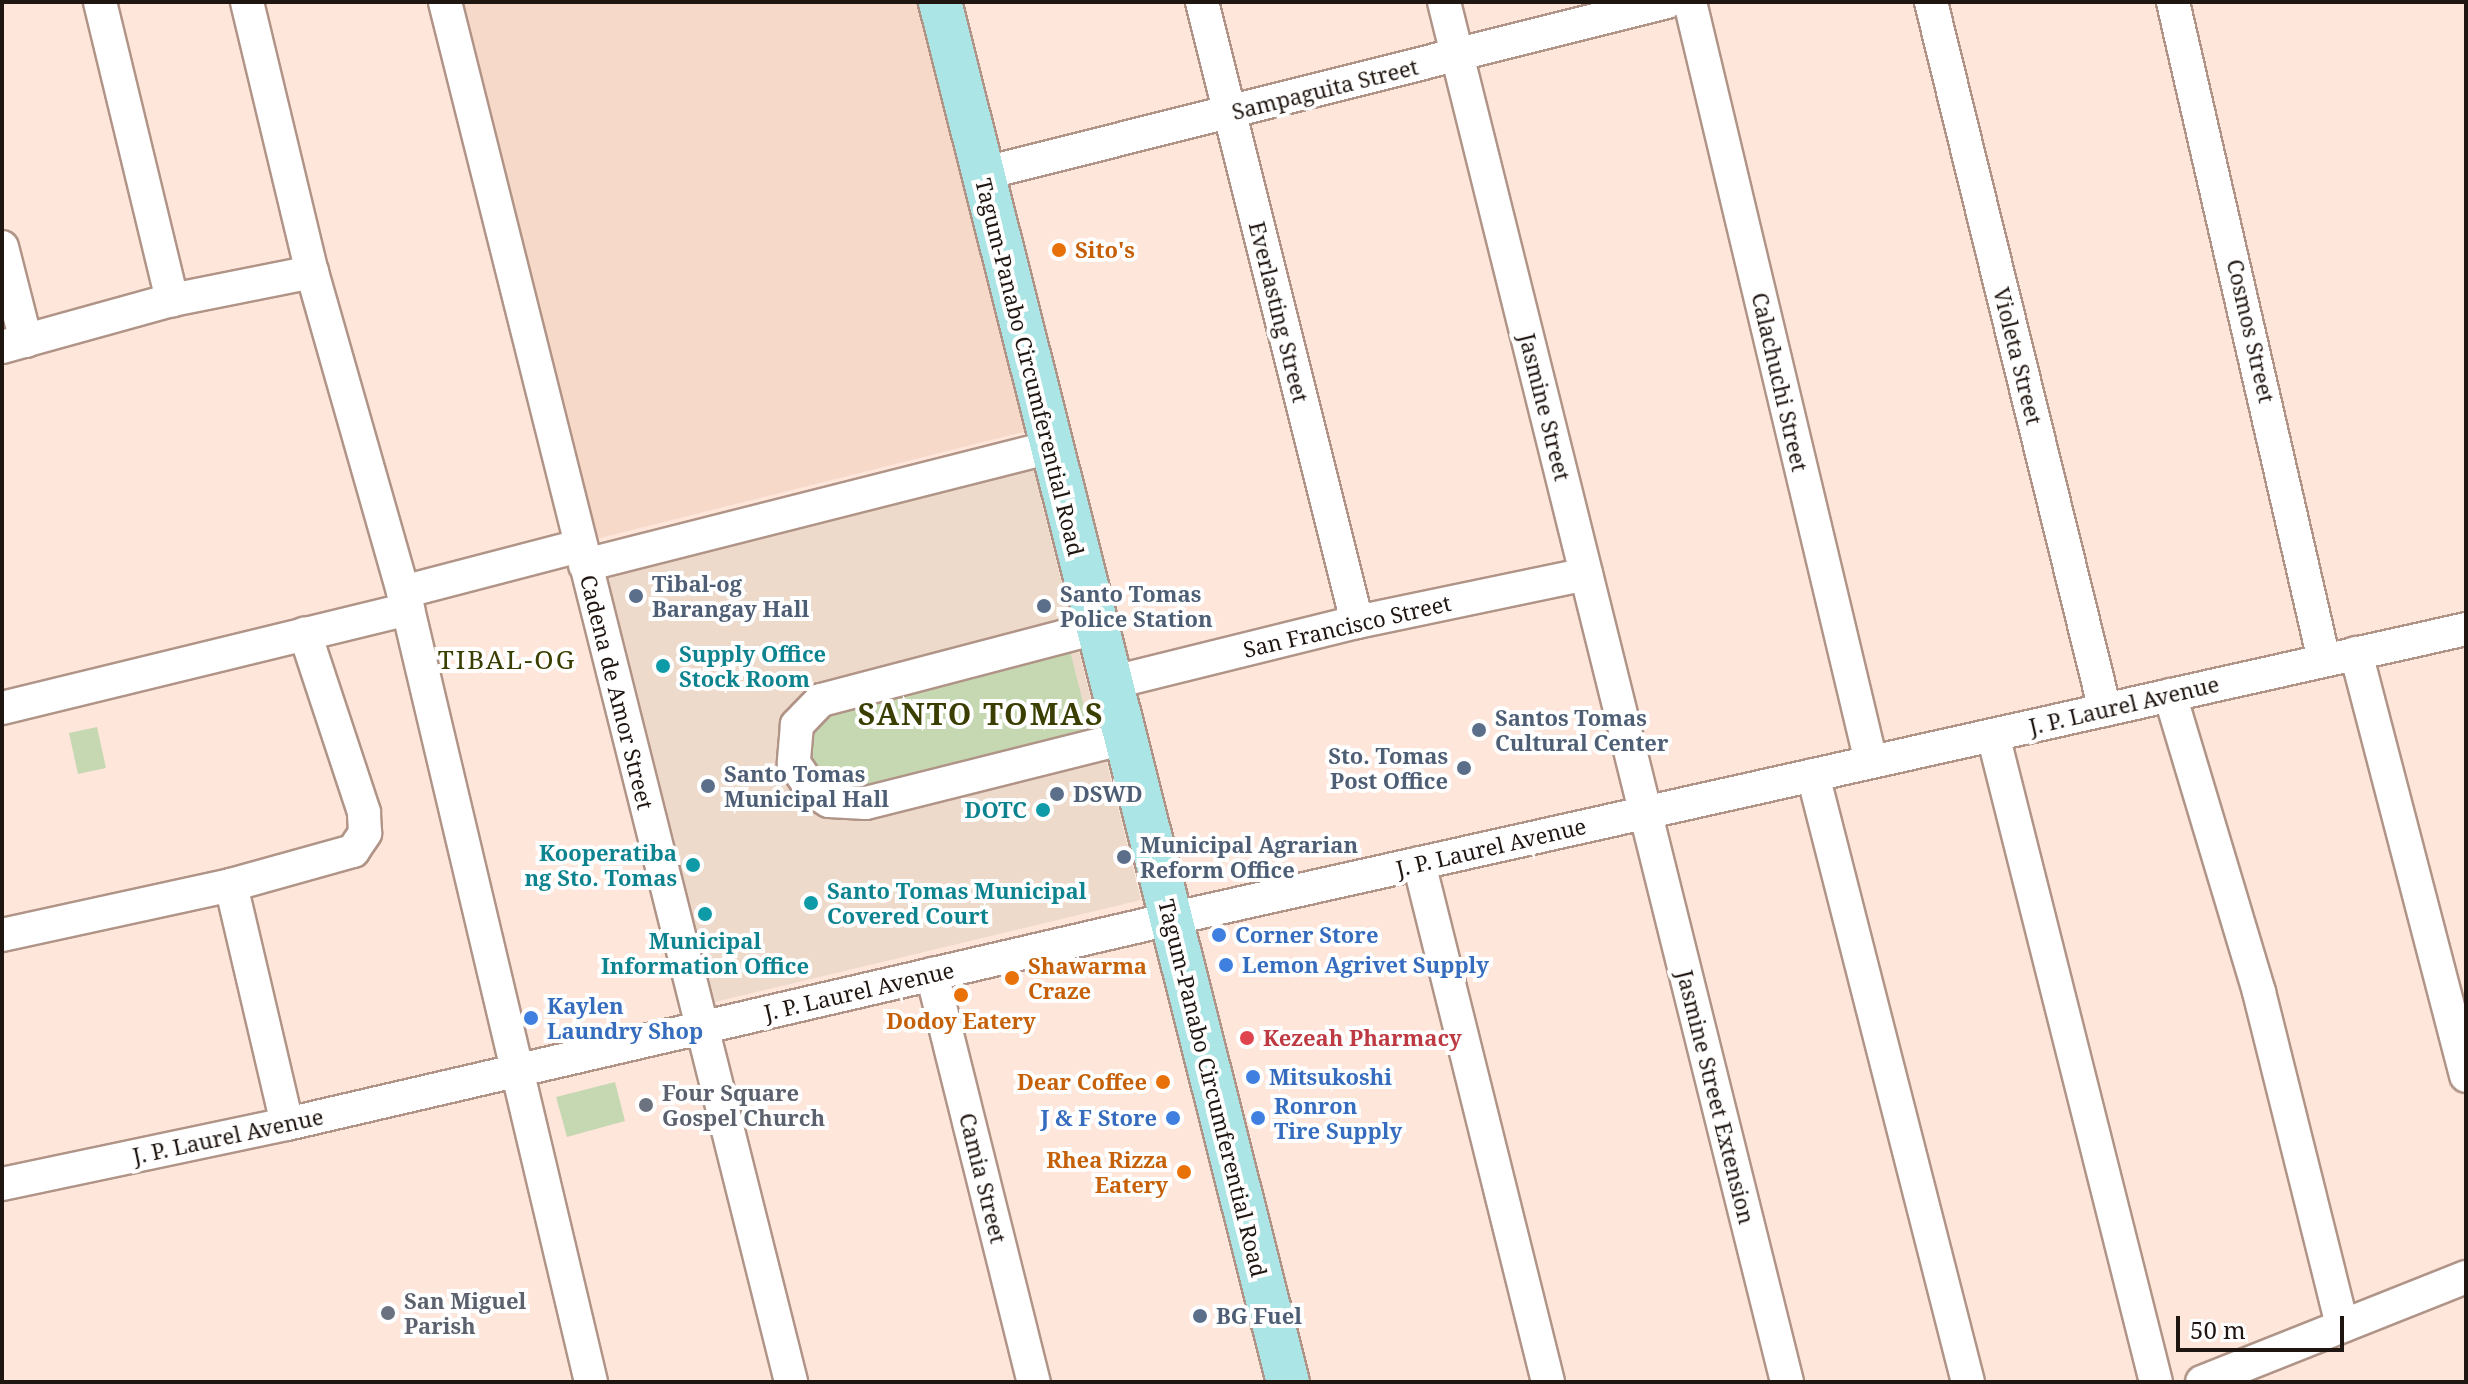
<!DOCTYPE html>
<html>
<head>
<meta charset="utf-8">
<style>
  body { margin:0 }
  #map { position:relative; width:2468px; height:1384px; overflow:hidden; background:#fee6db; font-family:"Noto Serif",serif }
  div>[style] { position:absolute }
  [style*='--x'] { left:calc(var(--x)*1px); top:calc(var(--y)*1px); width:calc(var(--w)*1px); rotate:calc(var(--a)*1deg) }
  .commercial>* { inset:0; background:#eedacb }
  .built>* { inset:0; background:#f7d9ca }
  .green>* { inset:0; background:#c6d8b2 }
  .roads { filter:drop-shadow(2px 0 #b09487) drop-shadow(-2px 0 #b09487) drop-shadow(0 2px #b09487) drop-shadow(0 -2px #b09487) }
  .minor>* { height:32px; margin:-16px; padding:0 16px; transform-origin:16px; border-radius:16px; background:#fff }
  .major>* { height:42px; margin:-21px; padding:0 21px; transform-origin:21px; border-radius:21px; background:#ace5e5 }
  .dots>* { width:22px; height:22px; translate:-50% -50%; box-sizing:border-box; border:4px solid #fff; border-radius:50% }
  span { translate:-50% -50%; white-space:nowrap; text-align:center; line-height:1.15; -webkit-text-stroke:8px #fff; paint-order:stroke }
  .street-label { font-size:22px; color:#201611 }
  .food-label { font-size:22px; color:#c56008; font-weight:700 }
  .left { translate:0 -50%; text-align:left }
  .right { translate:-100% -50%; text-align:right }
  .service-label { font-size:22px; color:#4e5e75; font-weight:700 }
  .culture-label { font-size:22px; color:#0d838f; font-weight:700 }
  .shop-label { font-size:22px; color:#366cbe; font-weight:700 }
  .health-label { font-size:22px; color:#be3a42; font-weight:700 }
  .worship-label { font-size:22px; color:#5b616d; font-weight:700 }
  .quarter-label { font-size:26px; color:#3a3e00; letter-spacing:2px }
  .district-label { font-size:30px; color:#3a3e00; font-weight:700; letter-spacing:2px }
  .frame { position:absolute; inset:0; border:4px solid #201611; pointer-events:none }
  .scale { position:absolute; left:2176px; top:1316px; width:168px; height:36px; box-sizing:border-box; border:4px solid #201611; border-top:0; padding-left:10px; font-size:24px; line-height:28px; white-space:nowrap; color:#201611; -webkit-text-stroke:6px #fff; paint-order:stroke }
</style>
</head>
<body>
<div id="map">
  <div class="commercial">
    <i style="clip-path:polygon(1033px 466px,1141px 900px,702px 1005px,600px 575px)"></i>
  </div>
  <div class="built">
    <i style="clip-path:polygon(456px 2px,922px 2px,1027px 431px,592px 540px)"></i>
  </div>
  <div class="green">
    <i style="clip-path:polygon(1069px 647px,1091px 734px,864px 792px,834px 790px,812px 773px,805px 743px,826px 710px)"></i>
    <i style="clip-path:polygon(97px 727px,106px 768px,78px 774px,69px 733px)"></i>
    <i style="clip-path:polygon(615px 1082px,625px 1121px,567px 1137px,556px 1097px)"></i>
  </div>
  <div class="roads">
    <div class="minor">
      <i style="--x:100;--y:2;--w:307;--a:76.4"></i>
      <i style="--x:247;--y:2;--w:278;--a:76.5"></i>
      <i style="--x:312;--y:272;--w:350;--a:74.1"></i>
      <i style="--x:408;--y:609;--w:794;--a:76.68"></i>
      <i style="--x:445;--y:2;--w:1423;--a:75.92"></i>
      <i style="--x:1202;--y:2;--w:639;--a:75.96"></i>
      <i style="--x:1444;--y:2;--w:1422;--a:76.04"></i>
      <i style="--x:1690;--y:2;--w:781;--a:76.6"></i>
      <i style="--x:1931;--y:2;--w:729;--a:76.19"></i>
      <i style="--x:2173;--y:2;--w:675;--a:77.08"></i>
      <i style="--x:981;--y:174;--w:707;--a:-14.08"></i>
      <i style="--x:2;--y:247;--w:97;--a:75.7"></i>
      <i style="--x:2;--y:347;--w:176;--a:-15.5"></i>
      <i style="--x:172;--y:300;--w:143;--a:-11.3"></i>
      <i style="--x:585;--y:565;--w:480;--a:-14.2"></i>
      <i style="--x:403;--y:592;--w:183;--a:-14.6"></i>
      <i style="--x:1096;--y:628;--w:284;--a:165.3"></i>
      <i style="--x:821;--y:700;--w:35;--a:134"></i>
      <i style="--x:797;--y:725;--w:38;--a:95"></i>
      <i style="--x:794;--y:763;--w:34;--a:56"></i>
      <i style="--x:813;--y:791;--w:19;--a:32"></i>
      <i style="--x:829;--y:801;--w:37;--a:3"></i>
      <i style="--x:866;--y:803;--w:266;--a:-14.1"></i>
      <i style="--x:2356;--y:653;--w:437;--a:75.4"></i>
      <i style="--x:1110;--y:683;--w:254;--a:-13.9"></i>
      <i style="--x:1357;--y:622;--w:234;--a:-11.8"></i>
      <i style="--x:2170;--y:695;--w:310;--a:73.3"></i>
      <i style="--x:2259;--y:992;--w:344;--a:76"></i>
      <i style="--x:2;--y:708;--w:418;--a:-13.7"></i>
      <i style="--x:1993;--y:735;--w:667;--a:75.86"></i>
      <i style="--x:1813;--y:775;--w:626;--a:75.68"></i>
      <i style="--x:1419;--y:863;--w:535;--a:76.04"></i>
      <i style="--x:231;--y:885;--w:245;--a:76.8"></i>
      <i style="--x:2;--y:935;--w:234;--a:-12.3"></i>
      <i style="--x:231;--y:885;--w:127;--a:-15.6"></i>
      <i style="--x:353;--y:851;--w:22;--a:-56"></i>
      <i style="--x:365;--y:833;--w:21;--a:-93"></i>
      <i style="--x:364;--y:812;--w:188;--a:-108.3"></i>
      <i style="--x:932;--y:974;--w:421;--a:76"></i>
      <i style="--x:2;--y:1184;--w:291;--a:-11.9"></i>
      <i style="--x:287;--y:1124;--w:906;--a:-13.07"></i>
      <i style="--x:1170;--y:919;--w:1328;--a:-12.61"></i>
      <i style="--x:2202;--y:1382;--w:284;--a:-21.7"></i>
    </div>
    <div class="major">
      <i style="--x:940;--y:2;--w:1423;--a:75.85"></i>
    </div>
  </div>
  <div class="dots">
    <i style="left:1059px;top:250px;background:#e8710a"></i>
    <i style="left:636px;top:596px;background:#5c6f8a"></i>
    <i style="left:1044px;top:606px;background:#5c6f8a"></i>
    <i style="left:663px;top:666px;background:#0f9aa8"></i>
    <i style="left:1479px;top:730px;background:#5c6f8a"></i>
    <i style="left:1464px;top:768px;background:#5c6f8a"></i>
    <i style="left:708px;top:786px;background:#5c6f8a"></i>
    <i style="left:1057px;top:794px;background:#5c6f8a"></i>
    <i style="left:1043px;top:810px;background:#0f9aa8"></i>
    <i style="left:1124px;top:857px;background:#5c6f8a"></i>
    <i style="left:693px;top:865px;background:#0f9aa8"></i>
    <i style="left:811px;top:903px;background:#0f9aa8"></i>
    <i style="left:705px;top:914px;background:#0f9aa8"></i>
    <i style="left:1219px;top:935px;background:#3f7fe0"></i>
    <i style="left:1226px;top:965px;background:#3f7fe0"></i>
    <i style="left:1012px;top:978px;background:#e8710a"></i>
    <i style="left:961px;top:995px;background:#e8710a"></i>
    <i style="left:531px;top:1018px;background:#3f7fe0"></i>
    <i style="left:1247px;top:1038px;background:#e0444e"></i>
    <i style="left:1253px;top:1077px;background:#3f7fe0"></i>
    <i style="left:1163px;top:1082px;background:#e8710a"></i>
    <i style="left:646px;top:1105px;background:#6b7280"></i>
    <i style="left:1173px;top:1118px;background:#3f7fe0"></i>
    <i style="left:1258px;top:1118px;background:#3f7fe0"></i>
    <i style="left:1184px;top:1172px;background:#e8710a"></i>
    <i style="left:388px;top:1313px;background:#6b7280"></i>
    <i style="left:1200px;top:1316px;background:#5c6f8a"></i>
  </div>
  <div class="street-label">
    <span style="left:1325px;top:89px;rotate:-14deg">Sampaguita Street</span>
    <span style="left:1279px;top:312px;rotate:76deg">Everlasting Street</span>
    <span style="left:2251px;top:331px;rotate:77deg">Cosmos Street</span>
    <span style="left:2018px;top:356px;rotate:76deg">Violeta Street</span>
    <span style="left:1030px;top:367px;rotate:76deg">Tagum-Panabo Circumferential Road</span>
    <span style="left:1780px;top:382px;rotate:77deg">Calachuchi Street</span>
    <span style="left:1545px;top:407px;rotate:76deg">Jasmine Street</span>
    <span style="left:1347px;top:626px;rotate:-13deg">San Francisco Street</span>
    <span style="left:617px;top:692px;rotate:76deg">Cadena de Amor Street</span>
    <span style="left:2124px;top:705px;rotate:-13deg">J. P. Laurel Avenue</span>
    <span style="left:1491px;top:847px;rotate:-13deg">J. P. Laurel Avenue</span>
    <span style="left:859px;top:991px;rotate:-13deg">J. P. Laurel Avenue</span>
    <span style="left:1213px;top:1088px;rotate:76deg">Tagum-Panabo Circumferential Road</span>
    <span style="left:1716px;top:1097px;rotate:76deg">Jasmine Street Extension</span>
    <span style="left:228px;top:1136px;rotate:-12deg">J. P. Laurel Avenue</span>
    <span style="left:983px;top:1178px;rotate:76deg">Camia Street</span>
  </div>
  <div class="food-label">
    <span class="left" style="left:1075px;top:250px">Sito's</span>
    <span class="left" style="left:1028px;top:978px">Shawarma<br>Craze</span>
    <span style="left:961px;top:1021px">Dodoy Eatery</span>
    <span class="right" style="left:1147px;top:1082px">Dear Coffee</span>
    <span class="right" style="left:1168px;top:1172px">Rhea Rizza<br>Eatery</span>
  </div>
  <div class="service-label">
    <span class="left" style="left:652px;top:596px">Tibal-og<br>Barangay Hall</span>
    <span class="left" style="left:1060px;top:606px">Santo Tomas<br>Police Station</span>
    <span class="left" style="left:1495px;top:730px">Santos Tomas<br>Cultural Center</span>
    <span class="right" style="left:1448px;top:768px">Sto. Tomas<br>Post Office</span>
    <span class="left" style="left:724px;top:786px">Santo Tomas<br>Municipal Hall</span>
    <span class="left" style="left:1073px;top:794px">DSWD</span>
    <span class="left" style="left:1140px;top:857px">Municipal Agrarian<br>Reform Office</span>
    <span class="left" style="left:1216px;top:1316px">BG Fuel</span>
  </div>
  <div class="culture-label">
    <span class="left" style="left:679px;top:666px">Supply Office<br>Stock Room</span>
    <span class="right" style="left:1027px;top:810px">DOTC</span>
    <span class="right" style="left:677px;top:865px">Kooperatiba<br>ng Sto. Tomas</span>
    <span class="left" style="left:827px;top:903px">Santo Tomas Municipal<br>Covered Court</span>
    <span style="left:705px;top:953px">Municipal<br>Information Office</span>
  </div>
  <div class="shop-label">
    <span class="left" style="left:1235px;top:935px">Corner Store</span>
    <span class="left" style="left:1242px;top:965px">Lemon Agrivet Supply</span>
    <span class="left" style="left:547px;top:1018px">Kaylen<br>Laundry Shop</span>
    <span class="left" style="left:1269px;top:1077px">Mitsukoshi</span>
    <span class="left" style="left:1274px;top:1118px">Ronron<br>Tire Supply</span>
    <span class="right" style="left:1157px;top:1118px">J &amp; F Store</span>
  </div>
  <div class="health-label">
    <span class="left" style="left:1263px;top:1038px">Kezeah Pharmacy</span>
  </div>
  <div class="worship-label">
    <span class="left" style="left:662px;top:1105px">Four Square<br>Gospel Church</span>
    <span class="left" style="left:404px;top:1313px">San Miguel<br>Parish</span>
  </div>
  <div class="quarter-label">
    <span style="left:507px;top:660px">TIBAL-OG</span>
  </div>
  <div class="district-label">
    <span style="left:981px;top:714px">SANTO TOMAS</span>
  </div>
  <div class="frame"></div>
  <div class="scale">50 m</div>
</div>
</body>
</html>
